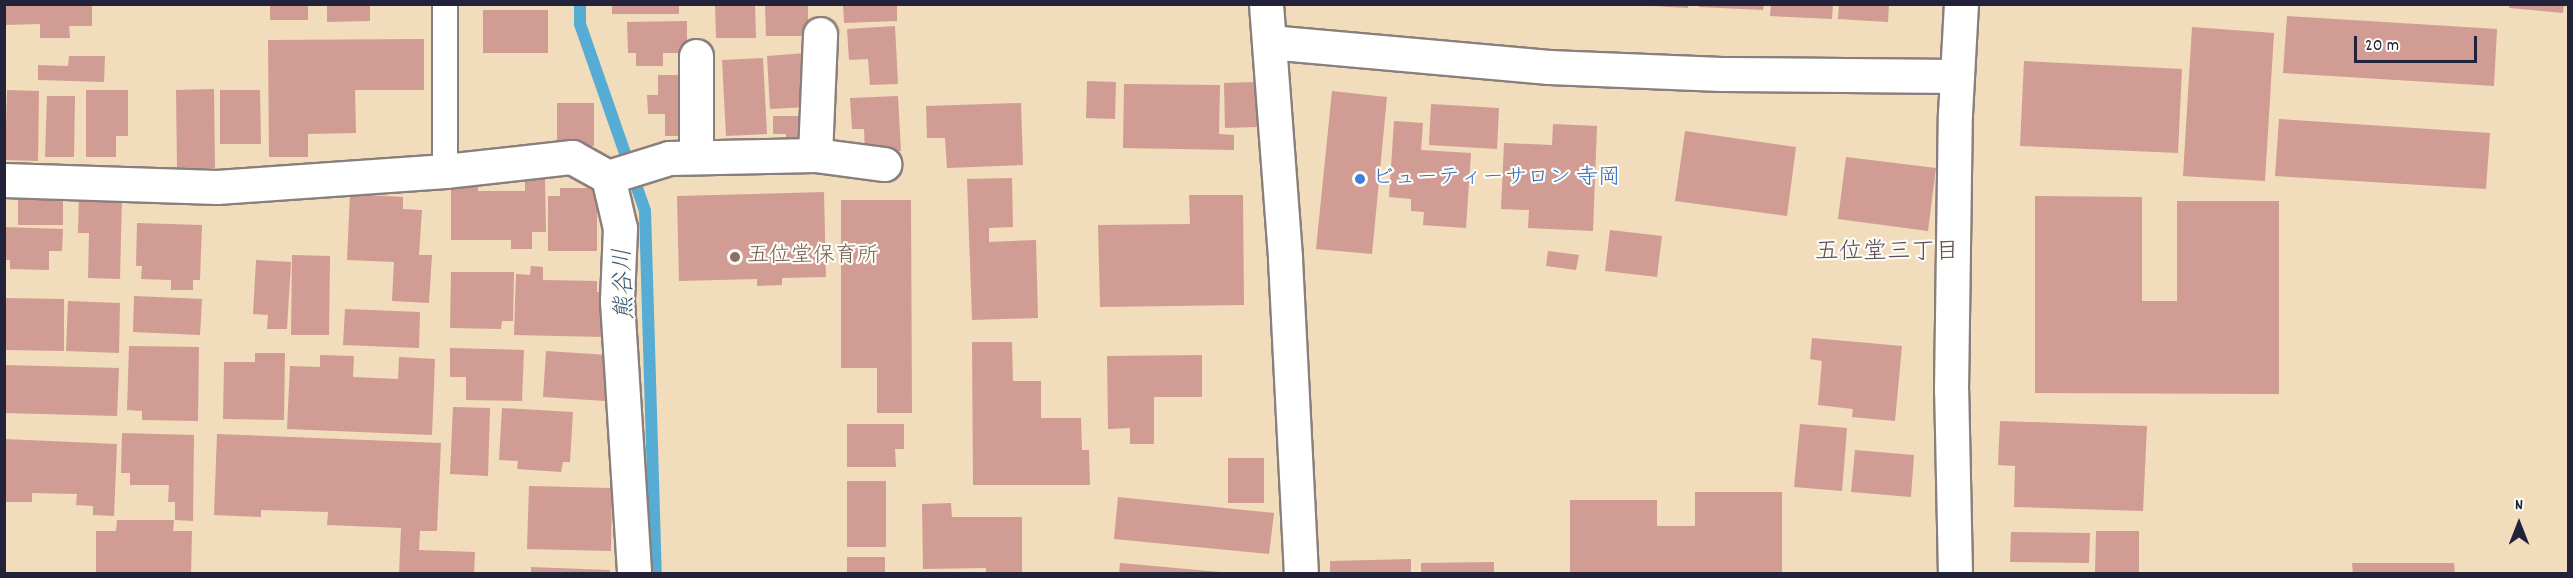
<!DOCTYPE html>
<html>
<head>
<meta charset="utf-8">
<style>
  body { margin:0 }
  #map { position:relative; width:2573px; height:578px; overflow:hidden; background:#f1dcbb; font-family:Dekko,"Klee One",sans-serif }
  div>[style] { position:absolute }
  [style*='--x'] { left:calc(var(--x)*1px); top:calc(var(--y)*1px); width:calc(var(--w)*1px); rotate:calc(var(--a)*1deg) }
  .stream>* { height:12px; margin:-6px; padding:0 6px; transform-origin:6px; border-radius:6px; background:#57acd3 }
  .building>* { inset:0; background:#d19c93 }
  .roads { filter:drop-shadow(2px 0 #8a7f7b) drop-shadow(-2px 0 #8a7f7b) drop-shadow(0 2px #8a7f7b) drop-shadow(0 -2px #8a7f7b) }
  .lane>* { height:24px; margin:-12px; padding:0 12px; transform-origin:12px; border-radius:12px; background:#fff }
  .street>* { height:33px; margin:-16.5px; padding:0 16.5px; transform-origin:16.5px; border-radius:16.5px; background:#fff }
  .dots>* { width:16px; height:16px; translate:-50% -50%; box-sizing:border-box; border:3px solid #fdfcf7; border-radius:50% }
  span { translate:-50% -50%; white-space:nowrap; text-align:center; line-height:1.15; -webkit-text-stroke:4.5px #fdfcf7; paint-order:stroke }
  .shop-label { font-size:22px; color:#366cbe }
  .left { translate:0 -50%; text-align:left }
  .education-label { font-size:22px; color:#785e54 }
  .neighbourhood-label { font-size:24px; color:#5f4d5a }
  .water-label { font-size:24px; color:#375978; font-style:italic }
  .frame { position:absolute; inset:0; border:6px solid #22223b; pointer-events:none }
  .north { position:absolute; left:2489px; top:494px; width:60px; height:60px; -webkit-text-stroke:4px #fdfcf7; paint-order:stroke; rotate:0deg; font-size:16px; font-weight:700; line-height:24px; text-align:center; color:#22223b }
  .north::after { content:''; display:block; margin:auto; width:21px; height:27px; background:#22223b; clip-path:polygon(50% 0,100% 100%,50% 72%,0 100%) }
  .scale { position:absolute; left:2354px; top:36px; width:123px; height:27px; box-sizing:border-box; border:3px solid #22223b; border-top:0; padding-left:8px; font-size:18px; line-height:21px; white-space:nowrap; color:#22223b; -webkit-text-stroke:4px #fdfcf7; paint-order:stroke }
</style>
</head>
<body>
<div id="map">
  <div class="stream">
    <i style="--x:580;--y:4;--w:20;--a:90"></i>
    <i style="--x:580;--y:24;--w:198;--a:70.8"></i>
    <i style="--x:645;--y:211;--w:363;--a:88.3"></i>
  </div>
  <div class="building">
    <i style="clip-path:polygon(4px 4px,92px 4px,92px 26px,69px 26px,70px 38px,40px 38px,40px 24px,4px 25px)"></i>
    <i style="clip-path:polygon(270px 4px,308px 4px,308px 20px,270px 20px)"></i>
    <i style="clip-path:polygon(327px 4px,370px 4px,370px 21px,327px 22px)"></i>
    <i style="clip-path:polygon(612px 4px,679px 4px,679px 14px,612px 14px)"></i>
    <i style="clip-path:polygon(715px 4px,755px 4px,756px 38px,716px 38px)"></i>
    <i style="clip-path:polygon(843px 4px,897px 4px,897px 21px,844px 23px)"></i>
    <i style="clip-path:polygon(1652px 4px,1688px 4px,1688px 8px,1652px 6px)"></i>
    <i style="clip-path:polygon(1700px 4px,1764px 4px,1763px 10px,1699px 7px)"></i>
    <i style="clip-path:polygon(1771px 4px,1833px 4px,1832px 19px,1770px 16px)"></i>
    <i style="clip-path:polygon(1839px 4px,1889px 4px,1888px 22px,1838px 19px)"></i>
    <i style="clip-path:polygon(2510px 4px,2564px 4px,2563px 13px,2509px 8px)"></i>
    <i style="clip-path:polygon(765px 5px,808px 5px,808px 36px,766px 36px)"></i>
    <i style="clip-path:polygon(483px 10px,548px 10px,548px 53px,483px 53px)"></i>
    <i style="clip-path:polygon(2287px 16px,2497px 29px,2494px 86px,2283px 73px)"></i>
    <i style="clip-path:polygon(687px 21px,687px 53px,663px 53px,663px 66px,636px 66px,636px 53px,628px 53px,627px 22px)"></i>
    <i style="clip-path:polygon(895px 26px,898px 84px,870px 85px,868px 59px,849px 60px,847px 29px)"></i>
    <i style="clip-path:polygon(2192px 27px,2274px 33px,2265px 181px,2183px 176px)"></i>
    <i style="clip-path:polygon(424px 39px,424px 90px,355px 90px,356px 133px,308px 134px,308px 157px,269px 157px,268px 40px)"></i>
    <i style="clip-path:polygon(806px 53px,808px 107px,770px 109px,767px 56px)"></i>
    <i style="clip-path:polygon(69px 56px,105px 56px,104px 82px,38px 80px,38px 65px,68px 66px)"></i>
    <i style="clip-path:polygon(763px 58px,767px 134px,726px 136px,722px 60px)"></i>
    <i style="clip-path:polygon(2024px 61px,2182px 69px,2178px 153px,2020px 146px)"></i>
    <i style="clip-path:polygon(658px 75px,685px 75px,686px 136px,665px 136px,665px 114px,648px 114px,647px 95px,658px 95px)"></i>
    <i style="clip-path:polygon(1087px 81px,1116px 82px,1115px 119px,1086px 118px)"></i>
    <i style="clip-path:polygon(1256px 82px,1257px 127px,1225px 128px,1224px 83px)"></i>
    <i style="clip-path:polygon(1124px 84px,1220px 85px,1219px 134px,1234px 135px,1234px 150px,1123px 148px)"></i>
    <i style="clip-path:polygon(214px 89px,215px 168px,177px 168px,176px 90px)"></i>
    <i style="clip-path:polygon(7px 90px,39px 91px,38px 161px,5px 160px)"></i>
    <i style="clip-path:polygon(86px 90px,128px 90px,128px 136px,116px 136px,116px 157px,86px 157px)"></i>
    <i style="clip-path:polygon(220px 90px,260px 90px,261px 144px,220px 144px)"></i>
    <i style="clip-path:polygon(1332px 91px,1387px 97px,1372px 254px,1316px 249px)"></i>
    <i style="clip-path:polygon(47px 96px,75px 96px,74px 157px,45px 157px)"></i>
    <i style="clip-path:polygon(898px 96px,901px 151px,865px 153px,864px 129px,852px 129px,850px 98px)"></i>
    <i style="clip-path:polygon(557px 103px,594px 103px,594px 146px,557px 145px)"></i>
    <i style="clip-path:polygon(1021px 103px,1023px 165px,947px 168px,945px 138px,927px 138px,926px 106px)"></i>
    <i style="clip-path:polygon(1431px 104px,1499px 108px,1497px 149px,1429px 145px)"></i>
    <i style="clip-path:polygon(773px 116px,808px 116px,803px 142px,786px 142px,786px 134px,773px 134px)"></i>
    <i style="clip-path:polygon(2279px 119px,2490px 133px,2486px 189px,2275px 176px)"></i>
    <i style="clip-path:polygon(1394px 121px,1423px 123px,1421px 150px,1471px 153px,1466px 228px,1423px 225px,1424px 212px,1411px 211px,1411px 199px,1389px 197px)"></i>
    <i style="clip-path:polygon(1553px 124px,1597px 126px,1593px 231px,1528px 228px,1529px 210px,1501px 209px,1504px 143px,1552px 145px)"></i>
    <i style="clip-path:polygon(1685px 131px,1796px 147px,1787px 216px,1675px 201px)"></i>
    <i style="clip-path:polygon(1846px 157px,1936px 168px,1928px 231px,1838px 219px)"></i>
    <i style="clip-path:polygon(525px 178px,545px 178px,546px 232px,532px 232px,532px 249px,511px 249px,511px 240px,451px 240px,451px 181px,478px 181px,478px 191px,525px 191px)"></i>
    <i style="clip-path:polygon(1012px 178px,1013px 227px,989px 228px,989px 242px,1036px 240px,1038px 318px,972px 320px,967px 179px)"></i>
    <i style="clip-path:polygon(560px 188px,597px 188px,597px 251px,548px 251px,548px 196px,560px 196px)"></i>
    <i style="clip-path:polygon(18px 192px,63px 192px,63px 225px,18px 225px)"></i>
    <i style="clip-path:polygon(824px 192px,826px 277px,782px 278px,782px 285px,757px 286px,757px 279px,679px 281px,677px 196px)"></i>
    <i style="clip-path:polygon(79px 194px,122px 196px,120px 279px,88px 278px,89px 233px,78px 233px)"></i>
    <i style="clip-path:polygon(350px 194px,403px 197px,403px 209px,422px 210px,419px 255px,432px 255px,429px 303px,392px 301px,394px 262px,347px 260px)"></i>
    <i style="clip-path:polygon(1189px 195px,1243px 195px,1244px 305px,1100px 307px,1098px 225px,1190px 224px)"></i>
    <i style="clip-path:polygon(2035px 196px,2142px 197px,2142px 301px,2177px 301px,2177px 201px,2279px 201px,2279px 394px,2035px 393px)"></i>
    <i style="clip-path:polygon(841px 200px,911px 200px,912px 413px,877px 413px,877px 368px,841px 368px)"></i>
    <i style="clip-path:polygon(137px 223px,202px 225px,200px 280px,193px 280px,193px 290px,171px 290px,171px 280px,141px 279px,142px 266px,136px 266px)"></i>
    <i style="clip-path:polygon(4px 227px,63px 229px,62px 251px,49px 251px,49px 270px,10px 269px,10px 260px,4px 260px)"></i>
    <i style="clip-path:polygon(1610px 230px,1662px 236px,1657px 277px,1605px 271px)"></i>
    <i style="clip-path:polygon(1548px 251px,1579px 255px,1576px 270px,1546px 266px)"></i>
    <i style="clip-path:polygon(292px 255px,330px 256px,329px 335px,291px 335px)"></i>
    <i style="clip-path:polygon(256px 260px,291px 262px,287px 329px,267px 329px,268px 315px,253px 314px)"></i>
    <i style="clip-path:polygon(531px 266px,543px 267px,543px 280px,597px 281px,597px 292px,606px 292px,605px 337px,514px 335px,516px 274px,530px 275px)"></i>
    <i style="clip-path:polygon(451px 272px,514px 272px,513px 321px,502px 321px,501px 329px,450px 328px)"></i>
    <i style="clip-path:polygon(134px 296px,202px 299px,200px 335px,133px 332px)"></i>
    <i style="clip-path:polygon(4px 298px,64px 299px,64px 351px,6px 350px)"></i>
    <i style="clip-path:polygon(68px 301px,120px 303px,119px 353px,66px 351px)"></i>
    <i style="clip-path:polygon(345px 309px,420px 312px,419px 348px,343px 345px)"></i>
    <i style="clip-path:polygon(1812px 338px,1902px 346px,1895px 421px,1852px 417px,1853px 409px,1818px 405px,1822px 361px,1810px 359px)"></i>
    <i style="clip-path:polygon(972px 342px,1012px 342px,1013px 381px,1041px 381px,1041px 418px,1081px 418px,1082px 450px,1089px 450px,1090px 485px,973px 485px)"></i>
    <i style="clip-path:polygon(129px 346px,199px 347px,198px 421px,142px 420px,142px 411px,127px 410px)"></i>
    <i style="clip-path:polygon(450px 348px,524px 350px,522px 401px,466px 400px,466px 377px,450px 377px)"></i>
    <i style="clip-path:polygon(546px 351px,608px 355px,605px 401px,543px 397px)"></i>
    <i style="clip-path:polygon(255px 353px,285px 353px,284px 420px,223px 419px,224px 362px,255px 362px)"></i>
    <i style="clip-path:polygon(320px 355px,354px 356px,353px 377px,398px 379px,399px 357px,435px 359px,432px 435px,287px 429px,290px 366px,320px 367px)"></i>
    <i style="clip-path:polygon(1202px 355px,1202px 397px,1154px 397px,1154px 444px,1130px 444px,1130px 428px,1108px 429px,1107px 356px)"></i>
    <i style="clip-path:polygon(4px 365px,119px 368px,117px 416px,4px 413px)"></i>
    <i style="clip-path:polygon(453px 407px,490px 408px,488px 476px,450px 474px)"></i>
    <i style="clip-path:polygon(502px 408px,573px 412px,570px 462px,563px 462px,561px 472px,517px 469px,518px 461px,499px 460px)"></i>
    <i style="clip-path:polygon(2000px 421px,2147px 426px,2143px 511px,2014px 507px,2015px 466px,1998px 465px)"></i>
    <i style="clip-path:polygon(847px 424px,904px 424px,904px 449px,895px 449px,896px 467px,847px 467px)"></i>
    <i style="clip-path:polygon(1800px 424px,1847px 428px,1842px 491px,1794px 487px)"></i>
    <i style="clip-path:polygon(122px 433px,194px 435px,193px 521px,175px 520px,175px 502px,168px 502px,169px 485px,130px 485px,130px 473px,121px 473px)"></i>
    <i style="clip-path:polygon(217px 434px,441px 443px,437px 531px,420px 531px,419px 550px,475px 552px,474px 574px,399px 574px,401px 528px,327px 525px,328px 512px,261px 510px,261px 517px,214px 515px)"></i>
    <i style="clip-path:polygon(4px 439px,117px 444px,114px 516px,93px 515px,93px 506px,76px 505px,77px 494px,32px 493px,32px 502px,4px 502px)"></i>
    <i style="clip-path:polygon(1855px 450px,1914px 455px,1911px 497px,1851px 492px)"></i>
    <i style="clip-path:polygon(1228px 458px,1264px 458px,1264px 503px,1228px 503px)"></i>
    <i style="clip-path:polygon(847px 481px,886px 481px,886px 547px,847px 547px)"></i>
    <i style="clip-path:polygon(529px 486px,612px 488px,611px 551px,527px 549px)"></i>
    <i style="clip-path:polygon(1695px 492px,1782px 492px,1782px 574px,1570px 574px,1570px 500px,1657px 500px,1657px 526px,1695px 526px)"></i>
    <i style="clip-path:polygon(1118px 497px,1274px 513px,1269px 554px,1114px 539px)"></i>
    <i style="clip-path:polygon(951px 503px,952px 517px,1022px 517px,1022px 574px,986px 574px,986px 568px,923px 569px,922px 504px)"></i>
    <i style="clip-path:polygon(117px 520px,174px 520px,173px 531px,192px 531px,191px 574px,96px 574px,96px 531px,116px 531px)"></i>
    <i style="clip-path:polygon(2096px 531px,2139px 531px,2139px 574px,2095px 574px)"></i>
    <i style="clip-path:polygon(2011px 532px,2090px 533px,2089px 563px,2010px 562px)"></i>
    <i style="clip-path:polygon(847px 557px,885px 557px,885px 574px,847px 574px)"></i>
    <i style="clip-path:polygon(1411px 559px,1411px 574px,1330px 574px,1330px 561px)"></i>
    <i style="clip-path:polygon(1494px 562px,1494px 574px,1421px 574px,1421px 563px)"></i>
    <i style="clip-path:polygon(1120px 563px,1220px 572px,1220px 574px,1119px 574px)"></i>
    <i style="clip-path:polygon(2352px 563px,2454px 563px,2455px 574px,2353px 574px)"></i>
    <i style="clip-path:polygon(531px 567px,610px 570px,609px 574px,531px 574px)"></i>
  </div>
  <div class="roads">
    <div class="lane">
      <i style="--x:445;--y:4;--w:167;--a:90"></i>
    </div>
    <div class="street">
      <i style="--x:1266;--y:4;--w:256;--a:85.7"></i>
      <i style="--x:1285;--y:259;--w:315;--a:87.1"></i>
      <i style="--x:1269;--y:42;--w:281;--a:5.1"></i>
      <i style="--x:1549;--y:67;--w:172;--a:2.3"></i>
      <i style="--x:1721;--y:74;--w:236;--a:0.5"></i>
      <i style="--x:696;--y:56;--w:101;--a:90"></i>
      <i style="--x:815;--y:155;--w:121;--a:-87.6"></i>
      <i style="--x:608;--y:177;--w:52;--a:76.8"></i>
      <i style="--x:620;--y:228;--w:73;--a:92.4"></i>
      <i style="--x:617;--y:301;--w:274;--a:86.4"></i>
      <i style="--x:4;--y:180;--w:213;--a:1.9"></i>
      <i style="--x:217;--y:187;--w:229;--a:-4"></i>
      <i style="--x:445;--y:171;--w:128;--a:-6.3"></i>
      <i style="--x:572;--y:157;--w:41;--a:29.1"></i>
      <i style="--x:608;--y:177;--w:64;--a:-17.3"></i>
      <i style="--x:669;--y:158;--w:146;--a:-1.2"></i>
      <i style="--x:815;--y:155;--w:70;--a:7.4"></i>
      <i style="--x:1955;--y:574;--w:184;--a:-91.2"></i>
      <i style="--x:1951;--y:390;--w:276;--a:-89.2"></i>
      <i style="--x:1955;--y:114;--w:110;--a:-86.9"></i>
    </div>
  </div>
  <div class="dots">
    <i style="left:1360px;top:179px;background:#3f7fe0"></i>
    <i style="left:735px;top:257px;background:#8d6e63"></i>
  </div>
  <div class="shop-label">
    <span class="left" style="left:1372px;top:179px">ビューティーサロン 寺岡</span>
  </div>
  <div class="education-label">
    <span class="left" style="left:747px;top:257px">五位堂保育所</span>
  </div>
  <div class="neighbourhood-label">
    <span style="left:1887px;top:254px">五位堂三丁目</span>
  </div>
  <div class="water-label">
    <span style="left:626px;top:284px;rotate:-92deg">熊谷川</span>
  </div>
  <div class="frame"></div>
  <div class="north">N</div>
  <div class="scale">20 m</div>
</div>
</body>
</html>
